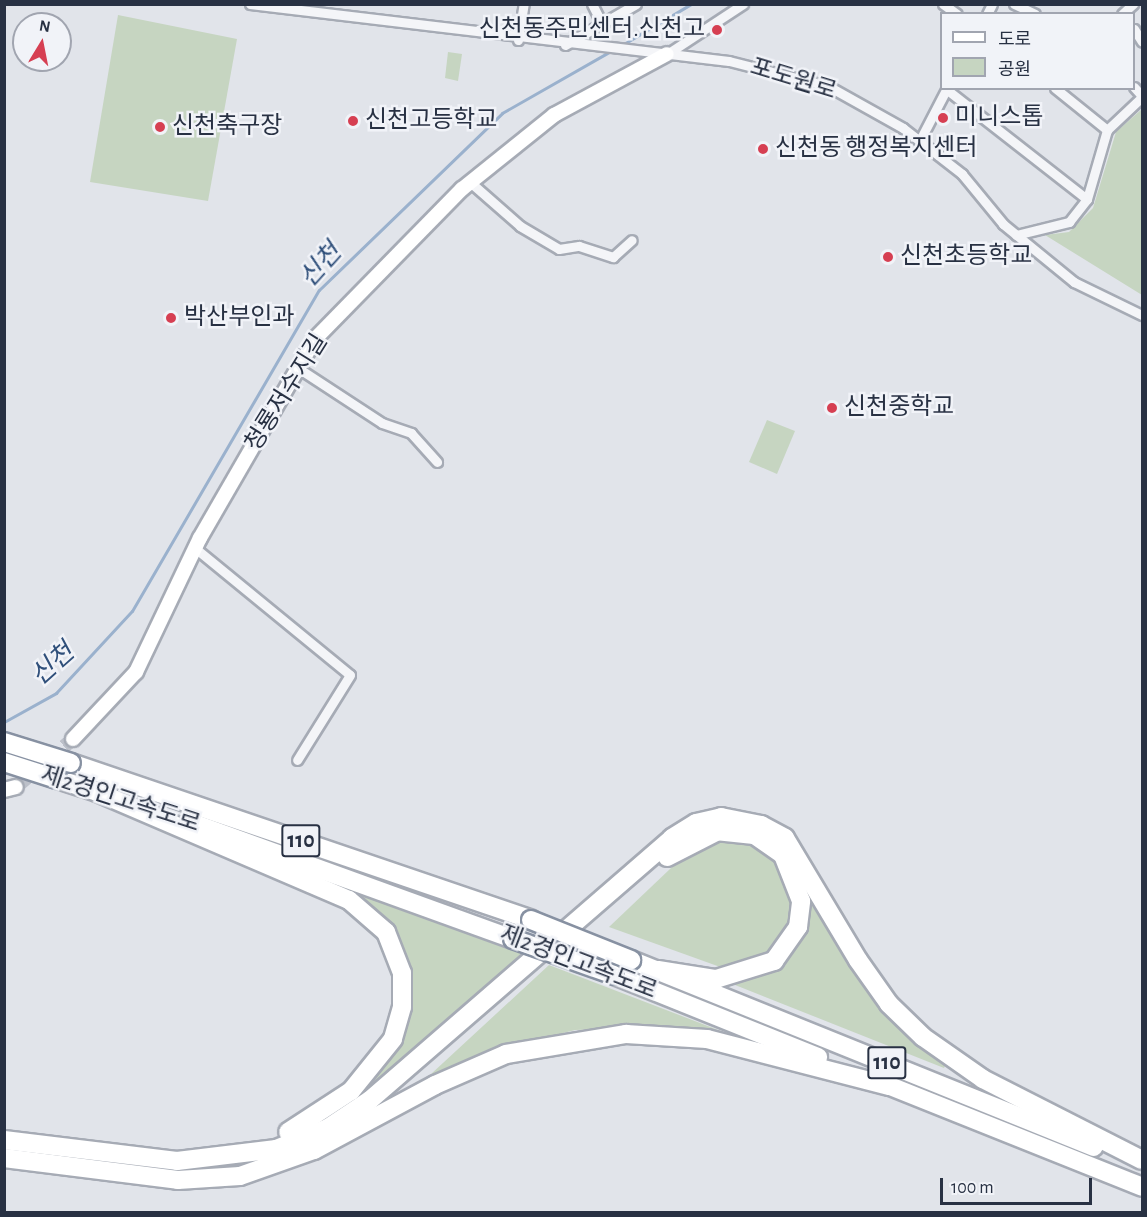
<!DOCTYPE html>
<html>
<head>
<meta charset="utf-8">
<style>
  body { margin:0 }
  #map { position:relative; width:1147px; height:1217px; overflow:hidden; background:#e1e4ea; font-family:"Alegreya Sans","Noto Sans KR",sans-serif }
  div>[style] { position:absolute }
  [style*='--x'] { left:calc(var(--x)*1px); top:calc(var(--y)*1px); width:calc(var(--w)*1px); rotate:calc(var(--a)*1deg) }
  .green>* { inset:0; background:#c6d5c1 }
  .stream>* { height:3px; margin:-1.5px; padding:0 1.5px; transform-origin:1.5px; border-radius:1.5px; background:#9ab1cd }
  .secondary-tunnel>* { height:14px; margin-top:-7px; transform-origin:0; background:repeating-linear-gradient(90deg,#bcc0c9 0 14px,transparent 0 21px) }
  .roads { filter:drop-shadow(2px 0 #a6abb5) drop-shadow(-2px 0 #a6abb5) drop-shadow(0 2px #a6abb5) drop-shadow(0 -2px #a6abb5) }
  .street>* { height:9px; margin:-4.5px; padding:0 4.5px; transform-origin:4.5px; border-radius:4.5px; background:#f4f5f8 }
  .secondary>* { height:14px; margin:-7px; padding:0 7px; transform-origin:7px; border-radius:7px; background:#fff }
  .highway>* { height:18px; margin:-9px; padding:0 9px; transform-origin:9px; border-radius:9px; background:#fff }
  .bridges { filter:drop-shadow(2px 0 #8791a2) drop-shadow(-2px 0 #8791a2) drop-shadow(0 2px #8791a2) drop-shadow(0 -2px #8791a2) }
  .highway-bridge>* { height:18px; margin:-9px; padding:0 9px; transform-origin:9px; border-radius:9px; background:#fff }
  .dots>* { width:16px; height:16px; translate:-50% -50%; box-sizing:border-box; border:3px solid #f1f3f8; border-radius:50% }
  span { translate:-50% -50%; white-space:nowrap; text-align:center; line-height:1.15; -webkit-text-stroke:5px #f1f3f8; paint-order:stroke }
  .shield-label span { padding:2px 4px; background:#f1f3f8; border:2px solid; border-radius:4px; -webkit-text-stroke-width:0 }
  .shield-label { font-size:22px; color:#283143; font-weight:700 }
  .poi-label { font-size:24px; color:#283143 }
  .right { translate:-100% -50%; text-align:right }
  .left { translate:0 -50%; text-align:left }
  .street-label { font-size:24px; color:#283143 }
  .water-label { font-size:26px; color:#2f4f7a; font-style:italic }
  .frame { position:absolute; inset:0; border:6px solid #283143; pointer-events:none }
  .legend { position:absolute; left:940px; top:12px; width:195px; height:78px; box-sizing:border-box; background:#f1f3f8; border:2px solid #a1a5b0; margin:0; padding:8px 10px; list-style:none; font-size:18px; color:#283143 }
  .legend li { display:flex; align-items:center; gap:12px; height:30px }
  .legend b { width:30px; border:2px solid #a1a5b0 }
  .north { position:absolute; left:12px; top:12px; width:60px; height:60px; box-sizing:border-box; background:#f1f3f8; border:2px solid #a1a5b0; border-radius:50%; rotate:10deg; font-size:16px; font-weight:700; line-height:24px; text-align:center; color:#283143 }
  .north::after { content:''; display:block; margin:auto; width:21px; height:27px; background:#d63f52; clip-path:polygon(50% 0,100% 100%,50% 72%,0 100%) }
  .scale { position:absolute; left:940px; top:1178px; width:152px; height:27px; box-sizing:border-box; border:3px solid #283143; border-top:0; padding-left:8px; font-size:18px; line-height:21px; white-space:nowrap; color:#283143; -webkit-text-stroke:4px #f1f3f8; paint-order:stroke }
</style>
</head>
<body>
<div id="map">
  <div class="green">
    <i style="clip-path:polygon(118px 15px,237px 39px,208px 201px,90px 182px)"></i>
    <i style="clip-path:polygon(448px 52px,462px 54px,458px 81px,445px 78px)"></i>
    <i style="clip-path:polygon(1142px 109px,1142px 295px,1045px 235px,1069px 232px,1093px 208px,1116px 132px)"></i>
    <i style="clip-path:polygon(767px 420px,795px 431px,777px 474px,749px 462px)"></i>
    <i style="clip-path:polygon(735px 837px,763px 847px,777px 859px,793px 903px,788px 929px,763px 960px,723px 968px,609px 927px,691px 849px,713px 838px)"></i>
    <i style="clip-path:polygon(313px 877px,524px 955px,366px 1096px,326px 1121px,389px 1060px,403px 1035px,400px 947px)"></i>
    <i style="clip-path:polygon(804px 881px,946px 1064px,944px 1068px,730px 983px,777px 967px,798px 945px,805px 918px)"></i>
    <i style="clip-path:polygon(549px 965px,726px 1033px,657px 1027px,575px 1030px,520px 1044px,417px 1087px)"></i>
  </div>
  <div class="stream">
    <i style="--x:622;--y:45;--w:80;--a:-30.7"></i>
    <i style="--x:4;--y:722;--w:60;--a:-29.1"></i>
    <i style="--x:56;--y:693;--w:112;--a:-47.2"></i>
    <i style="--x:132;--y:611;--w:371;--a:-59.8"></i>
    <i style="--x:319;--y:290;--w:255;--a:-44"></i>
    <i style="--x:502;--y:113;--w:129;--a:-29.7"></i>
  </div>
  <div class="secondary-tunnel">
    <i style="--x:16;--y:787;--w:75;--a:-40.1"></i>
  </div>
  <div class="roads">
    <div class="street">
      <i style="--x:250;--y:4;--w:482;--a:6.8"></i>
      <i style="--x:729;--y:61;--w:102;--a:14.2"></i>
      <i style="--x:828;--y:86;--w:86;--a:29.2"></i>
      <i style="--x:903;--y:128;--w:75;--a:37.9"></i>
      <i style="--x:962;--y:174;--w:65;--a:50.6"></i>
      <i style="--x:1003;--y:224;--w:92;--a:39.2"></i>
      <i style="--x:1074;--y:282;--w:76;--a:25.9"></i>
      <i style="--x:592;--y:4;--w:22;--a:63"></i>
      <i style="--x:943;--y:4;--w:17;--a:36"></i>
      <i style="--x:1014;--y:4;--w:23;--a:25"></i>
      <i style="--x:987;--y:14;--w:11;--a:-63"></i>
      <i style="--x:1122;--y:14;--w:15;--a:-42"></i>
      <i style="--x:1134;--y:29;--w:15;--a:58"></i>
      <i style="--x:518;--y:40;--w:36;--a:-81"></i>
      <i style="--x:565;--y:45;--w:82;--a:-30"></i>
      <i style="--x:667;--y:54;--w:91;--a:-33.3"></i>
      <i style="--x:1134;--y:87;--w:12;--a:48"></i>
      <i style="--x:1055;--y:88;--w:67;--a:38.9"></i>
      <i style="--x:946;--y:89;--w:179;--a:38"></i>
      <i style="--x:920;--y:140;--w:59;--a:-62.6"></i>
      <i style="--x:470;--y:182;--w:67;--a:41.3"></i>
      <i style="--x:520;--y:226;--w:45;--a:30.5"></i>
      <i style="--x:559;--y:249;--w:20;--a:-9"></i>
      <i style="--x:579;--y:246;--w:36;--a:18"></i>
      <i style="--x:613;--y:257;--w:25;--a:-42"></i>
      <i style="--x:1016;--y:235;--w:55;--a:-13.8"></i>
      <i style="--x:1069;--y:222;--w:29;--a:-52"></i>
      <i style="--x:1087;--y:199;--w:72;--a:-73.8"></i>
      <i style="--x:1107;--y:130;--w:48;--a:-43.3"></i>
      <i style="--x:298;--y:368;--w:100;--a:33.2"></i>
      <i style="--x:382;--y:423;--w:31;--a:19"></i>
      <i style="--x:411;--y:433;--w:39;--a:48"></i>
      <i style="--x:195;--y:548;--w:200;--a:39.3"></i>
      <i style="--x:350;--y:675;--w:100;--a:121.9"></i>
    </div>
    <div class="secondary">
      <i style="--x:73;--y:739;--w:92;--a:-46.8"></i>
      <i style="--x:136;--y:672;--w:148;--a:-64.5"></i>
      <i style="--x:200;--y:538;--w:230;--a:-60"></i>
      <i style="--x:315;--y:339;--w:210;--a:-45.6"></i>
      <i style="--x:462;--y:189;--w:118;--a:-38.8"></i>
      <i style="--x:554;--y:115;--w:128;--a:-28.4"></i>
      <i style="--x:4;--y:790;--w:12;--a:-14"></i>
    </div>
    <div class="highway">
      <i style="--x:71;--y:763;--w:486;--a:18.8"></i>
      <i style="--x:57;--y:779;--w:52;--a:17.7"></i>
      <i style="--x:97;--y:792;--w:274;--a:23.2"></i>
      <i style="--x:349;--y:900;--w:49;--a:40.9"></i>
      <i style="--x:386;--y:932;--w:44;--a:68.7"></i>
      <i style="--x:402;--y:973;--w:34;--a:90"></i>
      <i style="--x:402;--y:1007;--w:33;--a:106"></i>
      <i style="--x:393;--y:1039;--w:67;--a:128.9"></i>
      <i style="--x:351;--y:1091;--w:75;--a:146.9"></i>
      <i style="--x:198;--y:825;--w:335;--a:19.9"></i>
      <i style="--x:631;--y:960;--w:499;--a:22"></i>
      <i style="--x:658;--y:970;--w:59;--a:8.8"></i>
      <i style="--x:716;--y:979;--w:61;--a:-17.2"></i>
      <i style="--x:774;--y:961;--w:42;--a:-54.8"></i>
      <i style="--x:798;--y:927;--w:26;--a:-83"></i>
      <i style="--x:801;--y:901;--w:49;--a:-111.4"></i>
      <i style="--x:783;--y:855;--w:35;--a:-145"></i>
      <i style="--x:754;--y:835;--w:36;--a:-174"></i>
      <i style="--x:718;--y:831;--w:57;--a:153"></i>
      <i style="--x:614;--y:975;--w:220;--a:21.9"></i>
      <i style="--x:880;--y:1082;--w:282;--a:21.8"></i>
      <i style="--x:4;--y:1140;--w:174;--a:6.9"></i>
      <i style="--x:177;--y:1161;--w:100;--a:-6.9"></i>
      <i style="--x:276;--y:1149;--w:56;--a:-22"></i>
      <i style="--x:328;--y:1128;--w:50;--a:-33.7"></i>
      <i style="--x:370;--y:1100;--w:400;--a:-40.9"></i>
      <i style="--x:672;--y:838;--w:28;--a:-32"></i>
      <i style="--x:696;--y:823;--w:26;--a:-13"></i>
      <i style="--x:721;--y:817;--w:41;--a:11.3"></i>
      <i style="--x:761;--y:825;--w:27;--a:28"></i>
      <i style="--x:785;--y:838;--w:142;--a:59.1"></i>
      <i style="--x:858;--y:960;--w:54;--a:54.8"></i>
      <i style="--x:889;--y:1004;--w:47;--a:44.1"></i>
      <i style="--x:923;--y:1037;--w:73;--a:35"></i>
      <i style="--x:983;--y:1079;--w:178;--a:27"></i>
      <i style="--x:4;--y:1158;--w:175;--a:7.2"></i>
      <i style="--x:178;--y:1180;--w:62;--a:-3.7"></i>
      <i style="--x:240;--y:1176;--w:78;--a:-19.4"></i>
      <i style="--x:314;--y:1150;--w:137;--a:-28.2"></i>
      <i style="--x:435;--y:1085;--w:77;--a:-23.6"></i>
      <i style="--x:506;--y:1054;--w:122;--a:-9.5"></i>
      <i style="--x:626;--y:1034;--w:81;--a:3.5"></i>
      <i style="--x:707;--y:1039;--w:188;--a:14.5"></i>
    </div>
  </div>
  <div class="bridges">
    <div class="highway-bridge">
      <i style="--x:4;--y:742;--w:70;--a:17.4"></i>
      <i style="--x:4;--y:762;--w:56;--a:17.8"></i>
      <i style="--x:531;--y:920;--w:108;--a:21.8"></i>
      <i style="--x:513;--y:939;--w:107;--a:19.6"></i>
    </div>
  </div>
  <div class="dots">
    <i style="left:717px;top:30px;background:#d63f52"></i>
    <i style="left:943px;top:118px;background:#d63f52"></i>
    <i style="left:353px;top:121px;background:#d63f52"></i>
    <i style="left:160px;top:127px;background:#d63f52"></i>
    <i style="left:763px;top:149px;background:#d63f52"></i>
    <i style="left:888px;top:257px;background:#d63f52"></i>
    <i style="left:171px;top:318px;background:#d63f52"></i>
    <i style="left:832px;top:408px;background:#d63f52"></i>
  </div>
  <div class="shield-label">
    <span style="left:301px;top:841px">110</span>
    <span style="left:887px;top:1063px">110</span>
  </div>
  <div class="poi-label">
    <span class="right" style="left:705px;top:30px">신천동주민센터.신천고</span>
    <span class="left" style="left:955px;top:118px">미니스톱</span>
    <span class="left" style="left:365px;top:121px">신천고등학교</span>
    <span class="left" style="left:172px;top:127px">신천축구장</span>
    <span class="left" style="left:775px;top:149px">신천동 행정복지센터</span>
    <span class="left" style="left:900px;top:257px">신천초등학교</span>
    <span class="left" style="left:184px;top:318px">박산부인과</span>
    <span class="left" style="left:844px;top:408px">신천중학교</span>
  </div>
  <div class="street-label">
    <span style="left:793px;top:80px;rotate:17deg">포도원로</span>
    <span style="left:287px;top:393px;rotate:-58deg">청룡저수지길</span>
    <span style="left:120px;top:800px;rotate:18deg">제2경인고속도로</span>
    <span style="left:578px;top:963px;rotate:21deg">제2경인고속도로</span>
  </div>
  <div class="water-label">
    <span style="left:321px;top:266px;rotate:-48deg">신천</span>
    <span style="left:53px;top:665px;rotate:-42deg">신천</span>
  </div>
  <div class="frame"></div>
  <ul class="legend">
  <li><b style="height:8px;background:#fff"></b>도로</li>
  <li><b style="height:16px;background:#c6d5c1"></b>공원</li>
  </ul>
  <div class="north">N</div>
  <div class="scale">100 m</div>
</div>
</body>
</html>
